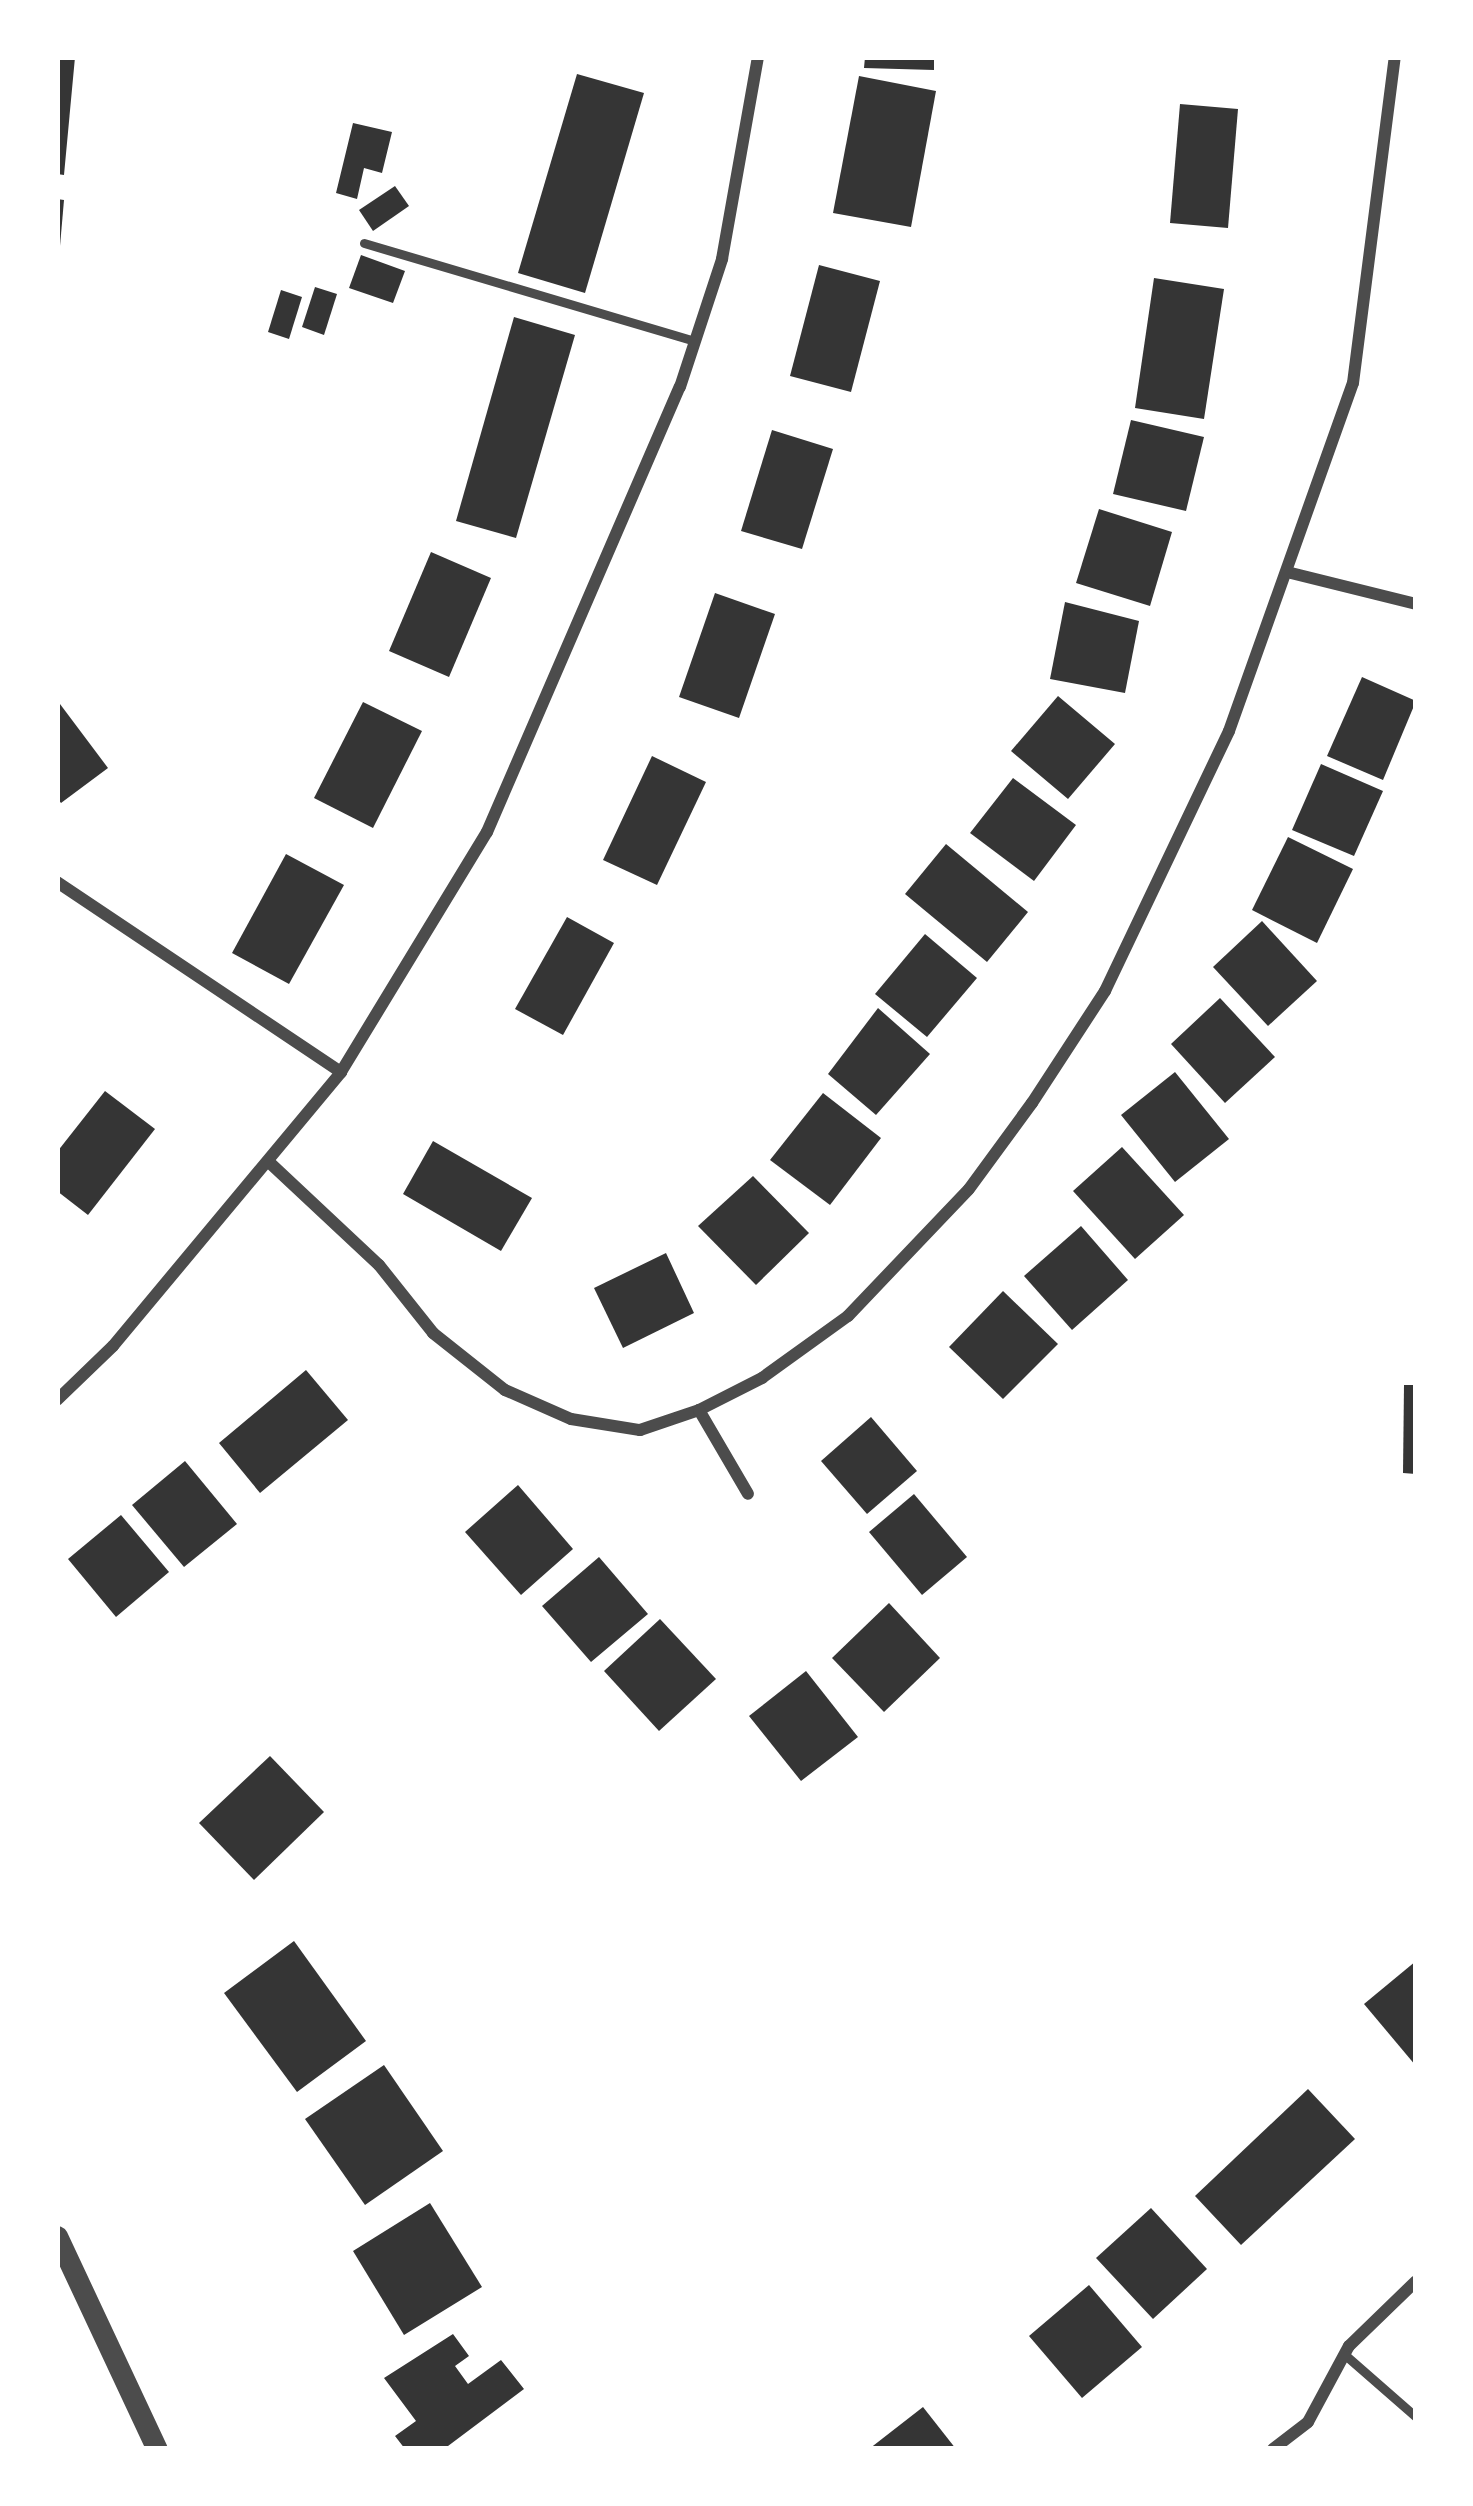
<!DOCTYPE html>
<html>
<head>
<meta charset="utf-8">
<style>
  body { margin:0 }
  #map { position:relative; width:1473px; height:2506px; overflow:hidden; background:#fff; font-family:Commissioner,sans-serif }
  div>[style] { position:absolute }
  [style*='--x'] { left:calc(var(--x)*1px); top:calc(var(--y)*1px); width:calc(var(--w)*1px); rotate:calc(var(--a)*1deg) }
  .building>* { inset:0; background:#353535 }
  .service>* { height:9px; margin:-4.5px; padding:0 4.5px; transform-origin:4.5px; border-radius:4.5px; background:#4c4c4c }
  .minor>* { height:12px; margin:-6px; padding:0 6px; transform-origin:6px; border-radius:6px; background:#4c4c4c }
  .tertiary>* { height:21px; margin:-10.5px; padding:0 10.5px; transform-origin:10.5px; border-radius:10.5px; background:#4c4c4c }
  span { translate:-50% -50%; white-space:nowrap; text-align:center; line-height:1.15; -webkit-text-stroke:10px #fff; paint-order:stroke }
  .frame { position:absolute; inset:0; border:60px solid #fff; pointer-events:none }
</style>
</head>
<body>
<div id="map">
  <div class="building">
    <i style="clip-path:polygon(57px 57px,75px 57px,64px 175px,57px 174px)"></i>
    <i style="clip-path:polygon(865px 57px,934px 57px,934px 70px,864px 68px)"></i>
    <i style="clip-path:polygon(577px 74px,644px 93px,585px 293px,518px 273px)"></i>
    <i style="clip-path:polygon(859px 76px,936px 91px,911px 227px,833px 213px)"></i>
    <i style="clip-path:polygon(1180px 104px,1238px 109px,1228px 228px,1170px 223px)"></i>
    <i style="clip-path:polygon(353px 123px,392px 132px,382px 173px,364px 168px,357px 199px,336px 193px)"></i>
    <i style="clip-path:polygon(395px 186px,409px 206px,373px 231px,359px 210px)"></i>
    <i style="clip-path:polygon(57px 199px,64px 200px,60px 246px,57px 245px)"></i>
    <i style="clip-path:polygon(361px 255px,405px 271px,393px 303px,349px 288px)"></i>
    <i style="clip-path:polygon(819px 265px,880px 281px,851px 392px,790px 376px)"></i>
    <i style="clip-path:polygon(1154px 278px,1224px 289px,1204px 419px,1135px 408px)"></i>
    <i style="clip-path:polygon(315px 287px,337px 294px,324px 335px,302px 327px)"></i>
    <i style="clip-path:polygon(281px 290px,302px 297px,289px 339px,268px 332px)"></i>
    <i style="clip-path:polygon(514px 317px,575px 335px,516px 538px,456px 521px)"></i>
    <i style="clip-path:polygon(1131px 420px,1204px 437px,1186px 511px,1113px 494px)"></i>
    <i style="clip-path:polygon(772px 430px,833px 449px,802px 549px,741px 531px)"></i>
    <i style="clip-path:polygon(1099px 509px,1172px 532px,1150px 606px,1076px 583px)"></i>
    <i style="clip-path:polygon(431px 552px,491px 578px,449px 677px,389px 651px)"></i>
    <i style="clip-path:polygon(715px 593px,775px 614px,739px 718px,679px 697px)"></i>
    <i style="clip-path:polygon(1065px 602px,1139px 621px,1125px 693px,1050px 679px)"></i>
    <i style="clip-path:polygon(1362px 677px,1416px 701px,1383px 780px,1327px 756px)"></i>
    <i style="clip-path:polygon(1058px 696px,1115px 744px,1068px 799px,1011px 751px)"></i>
    <i style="clip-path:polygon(57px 700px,108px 768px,61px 803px,57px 798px)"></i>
    <i style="clip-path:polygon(363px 702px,422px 731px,373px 828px,314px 798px)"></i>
    <i style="clip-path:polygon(652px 756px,706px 782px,657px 885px,603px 860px)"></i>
    <i style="clip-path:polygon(1321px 764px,1383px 791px,1354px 856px,1292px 830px)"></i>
    <i style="clip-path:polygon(1013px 778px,1076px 825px,1034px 881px,970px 833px)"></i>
    <i style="clip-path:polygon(1288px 837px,1353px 869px,1317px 943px,1252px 910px)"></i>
    <i style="clip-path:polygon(946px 844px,1028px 912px,987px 962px,905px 894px)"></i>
    <i style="clip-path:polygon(286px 854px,344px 885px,289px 984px,232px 953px)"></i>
    <i style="clip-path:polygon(567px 917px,614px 943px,563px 1035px,515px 1009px)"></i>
    <i style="clip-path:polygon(1262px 921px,1317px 981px,1268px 1026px,1213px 967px)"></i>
    <i style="clip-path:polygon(925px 934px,977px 978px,927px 1037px,875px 994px)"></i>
    <i style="clip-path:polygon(1220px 998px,1275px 1057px,1225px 1103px,1171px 1044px)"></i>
    <i style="clip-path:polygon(878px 1008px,930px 1054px,876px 1115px,828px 1074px)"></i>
    <i style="clip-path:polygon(1175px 1072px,1229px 1139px,1175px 1182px,1121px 1115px)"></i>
    <i style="clip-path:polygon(105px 1091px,155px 1129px,88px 1215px,57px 1191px,57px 1152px)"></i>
    <i style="clip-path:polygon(823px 1093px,881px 1138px,830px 1205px,770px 1160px)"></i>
    <i style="clip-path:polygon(433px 1141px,532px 1198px,501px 1251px,403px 1194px)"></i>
    <i style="clip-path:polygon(1122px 1147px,1184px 1215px,1135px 1259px,1073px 1191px)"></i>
    <i style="clip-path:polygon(753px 1176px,809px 1233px,756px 1285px,698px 1226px)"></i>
    <i style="clip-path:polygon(1081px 1226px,1128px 1280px,1072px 1330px,1024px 1276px)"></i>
    <i style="clip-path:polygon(666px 1253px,694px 1313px,623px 1348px,594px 1288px)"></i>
    <i style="clip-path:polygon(1003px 1291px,1058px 1344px,1003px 1399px,949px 1347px)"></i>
    <i style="clip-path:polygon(306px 1370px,348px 1420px,260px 1493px,219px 1443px)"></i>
    <i style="clip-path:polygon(1404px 1385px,1416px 1385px,1416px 1474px,1403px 1473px)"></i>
    <i style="clip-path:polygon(871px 1417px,917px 1471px,867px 1514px,821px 1461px)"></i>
    <i style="clip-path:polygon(185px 1461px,237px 1524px,184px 1567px,132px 1505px)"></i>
    <i style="clip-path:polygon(518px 1485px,573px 1549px,521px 1595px,465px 1532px)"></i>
    <i style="clip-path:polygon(914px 1494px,967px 1557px,922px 1595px,869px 1532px)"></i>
    <i style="clip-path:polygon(121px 1515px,169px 1572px,116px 1617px,68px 1559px)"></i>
    <i style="clip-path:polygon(599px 1557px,648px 1614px,591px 1662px,542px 1606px)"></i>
    <i style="clip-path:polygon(889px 1603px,940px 1658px,884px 1712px,832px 1658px)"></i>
    <i style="clip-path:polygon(660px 1619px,716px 1679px,659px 1731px,604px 1671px)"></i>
    <i style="clip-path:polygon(806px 1671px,858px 1737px,801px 1781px,749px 1716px)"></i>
    <i style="clip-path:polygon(270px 1756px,324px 1812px,254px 1880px,199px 1823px)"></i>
    <i style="clip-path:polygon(294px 1941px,366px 2041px,297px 2092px,224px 1993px)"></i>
    <i style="clip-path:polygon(1416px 1961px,1416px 2066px,1364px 2004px)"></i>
    <i style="clip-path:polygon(384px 2065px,443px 2151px,365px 2205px,305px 2119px)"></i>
    <i style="clip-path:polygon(1308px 2089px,1355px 2139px,1241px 2245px,1195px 2196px)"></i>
    <i style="clip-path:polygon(430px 2203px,482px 2287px,404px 2335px,353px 2251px)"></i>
    <i style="clip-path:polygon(1151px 2208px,1207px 2269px,1153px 2319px,1096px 2258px)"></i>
    <i style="clip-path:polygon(1089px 2285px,1142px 2347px,1082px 2398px,1029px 2336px)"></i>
    <i style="clip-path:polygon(453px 2334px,469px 2356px,455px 2366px,468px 2384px,501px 2360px,524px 2389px,444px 2449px,405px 2449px,395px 2436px,416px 2421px,384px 2378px)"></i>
    <i style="clip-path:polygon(923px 2407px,956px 2449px,869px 2449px)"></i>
  </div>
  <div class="service">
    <i style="--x:364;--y:243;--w:345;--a:16.5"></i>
    <i style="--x:1344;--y:2354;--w:96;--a:41.2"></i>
  </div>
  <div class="minor">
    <i style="--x:1291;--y:573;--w:129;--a:13.9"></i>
    <i style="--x:57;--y:882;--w:342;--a:33.8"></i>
    <i style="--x:270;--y:1163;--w:149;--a:43.1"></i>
    <i style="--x:379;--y:1265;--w:87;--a:51.5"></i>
    <i style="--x:433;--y:1333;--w:92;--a:38.4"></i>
    <i style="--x:505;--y:1390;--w:72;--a:23.7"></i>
    <i style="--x:571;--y:1419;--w:70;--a:9.1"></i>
    <i style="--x:640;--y:1430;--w:62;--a:-18.7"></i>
    <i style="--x:699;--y:1410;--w:71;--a:-26.9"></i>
    <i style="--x:762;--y:1378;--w:106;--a:-35.8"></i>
    <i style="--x:848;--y:1316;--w:175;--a:-46.4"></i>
    <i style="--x:969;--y:1189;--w:107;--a:-53.8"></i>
    <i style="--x:1032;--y:1103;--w:134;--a:-56.9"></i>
    <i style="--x:1105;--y:991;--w:288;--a:-64.5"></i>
    <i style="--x:1229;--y:731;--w:369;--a:-70.4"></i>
    <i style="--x:1353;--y:383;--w:329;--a:-82.7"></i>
    <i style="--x:57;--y:1400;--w:78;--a:-44"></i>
    <i style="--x:113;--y:1346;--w:356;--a:-50.2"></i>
    <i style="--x:341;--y:1072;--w:281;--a:-58.7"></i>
    <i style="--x:487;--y:832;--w:485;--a:-66.6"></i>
    <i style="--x:680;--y:387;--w:135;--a:-71.8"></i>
    <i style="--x:722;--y:259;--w:205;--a:-79.9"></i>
    <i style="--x:699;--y:1410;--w:97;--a:59.7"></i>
    <i style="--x:1273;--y:2449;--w:44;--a:-37.6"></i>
    <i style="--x:1308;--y:2422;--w:86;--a:-61.7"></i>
    <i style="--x:1349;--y:2346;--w:93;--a:-44.1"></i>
  </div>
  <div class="tertiary">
    <i style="--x:57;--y:2236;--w:235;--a:64.9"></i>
  </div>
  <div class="frame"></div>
</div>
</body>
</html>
